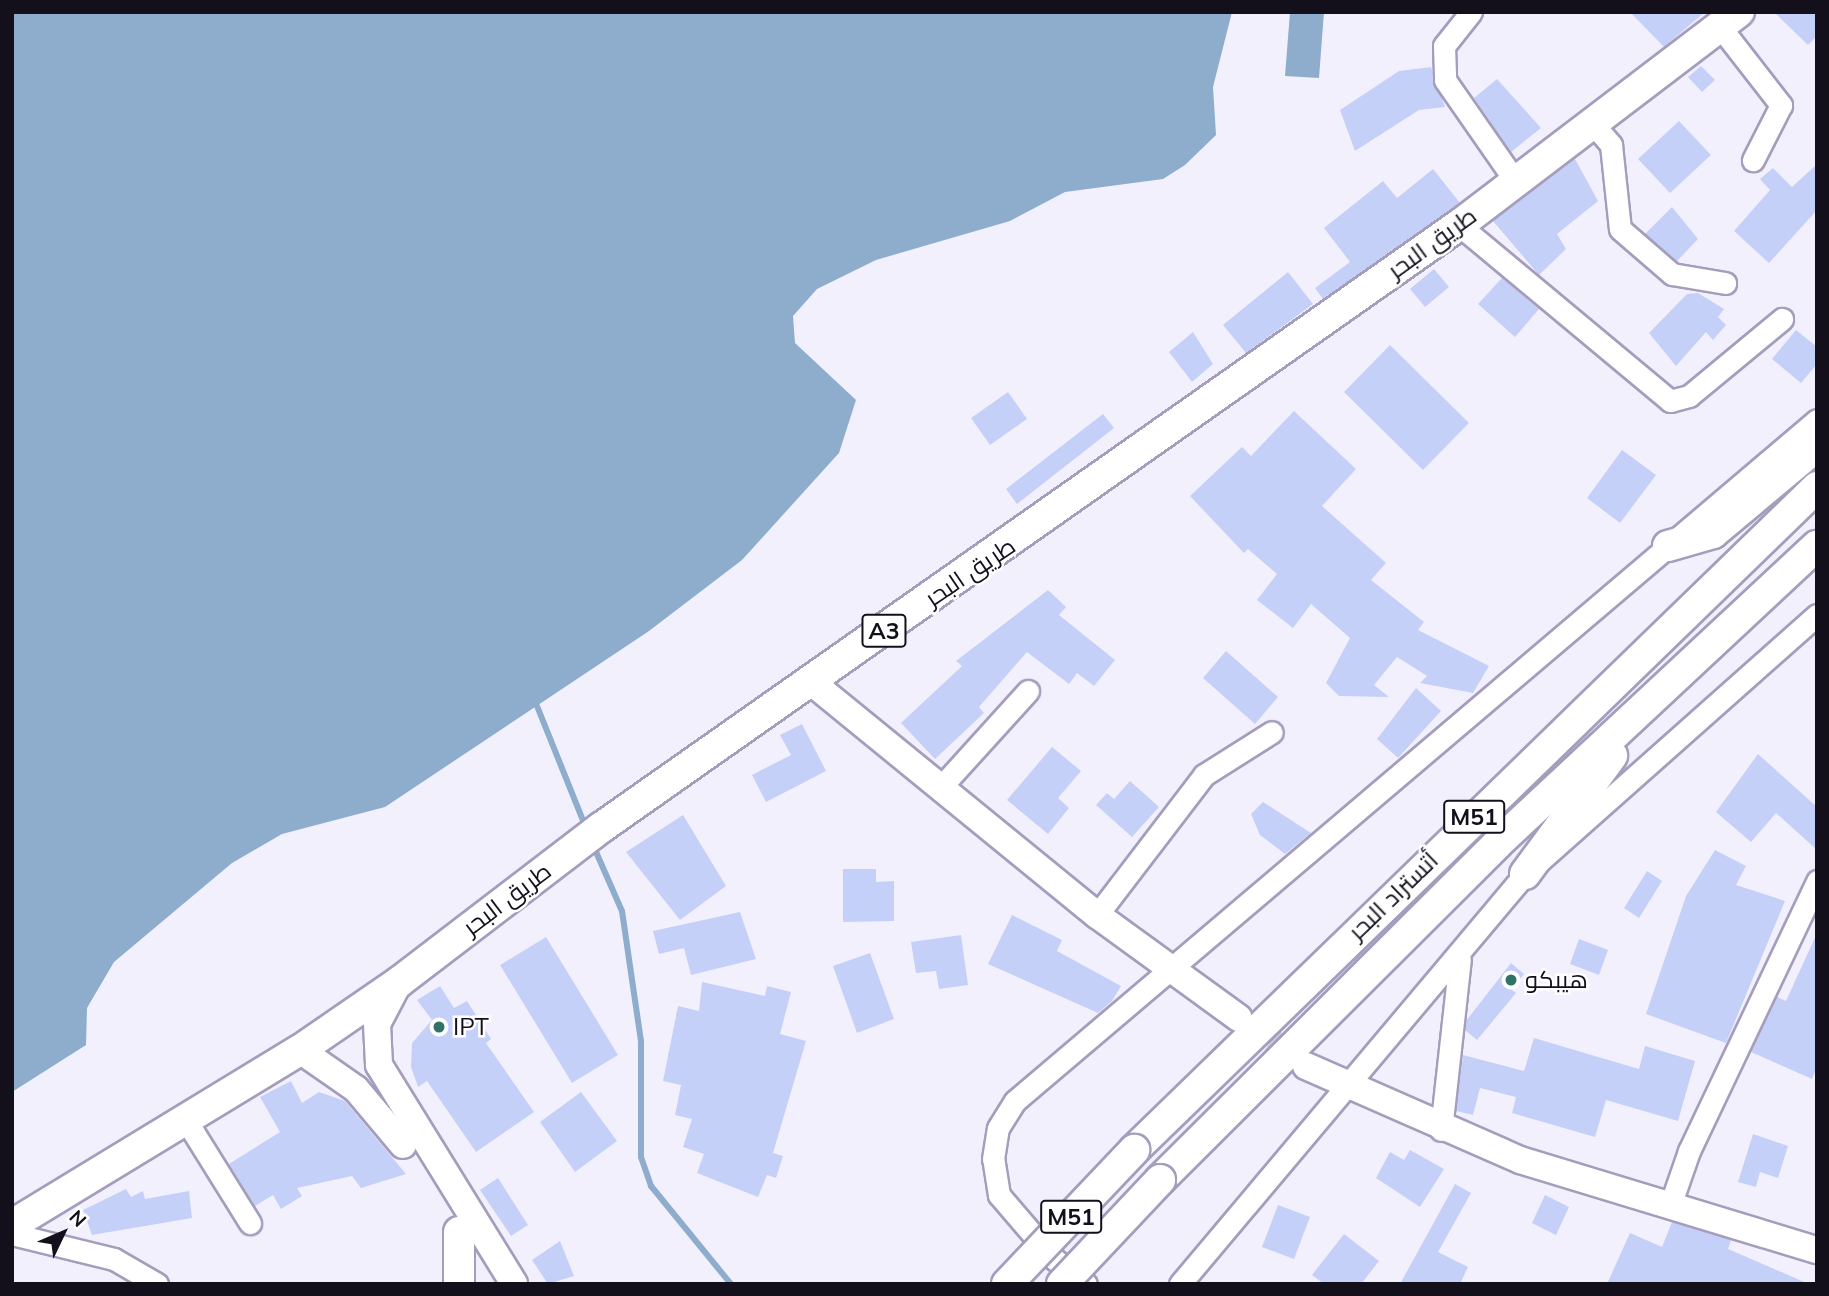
<!DOCTYPE html>
<html>
<head>
<meta charset="utf-8">
<style>
  body { margin:0 }
  #map { position:relative; width:1829px; height:1296px; overflow:hidden; background:#f3f0fe; font-family:Mulish,Cairo,sans-serif }
  div>[style] { position:absolute }
  [style*='--x'] { left:calc(var(--x)*1px); top:calc(var(--y)*1px); width:calc(var(--w)*1px); rotate:calc(var(--a)*1deg) }
  .water>* { inset:0; background:#8eaccb }
  .stream>* { height:6px; margin:-3px; padding:0 3px; transform-origin:3px; border-radius:3px; background:#8eaccb }
  .building>* { inset:0; background:#c5d0f8 }
  .major-tunnel>* { height:26px; margin-top:-13px; transform-origin:0; background:repeating-linear-gradient(90deg,#d1cedc 0 26px,transparent 0 39px) }
  .roads { filter:drop-shadow(2px 0 #a49dbc) drop-shadow(-2px 0 #a49dbc) drop-shadow(0 2px #a49dbc) drop-shadow(0 -2px #a49dbc) }
  .minor>* { height:21px; margin:-10.5px; padding:0 10.5px; transform-origin:10.5px; border-radius:10.5px; background:#fff }
  .major>* { height:26px; margin:-13px; padding:0 13px; transform-origin:13px; border-radius:13px; background:#fff }
  .highway>* { height:30px; margin:-15px; padding:0 15px; transform-origin:15px; border-radius:15px; background:#fff }
  .bridges { filter:drop-shadow(2px 0 #a49dbc) drop-shadow(-2px 0 #a49dbc) drop-shadow(0 2px #a49dbc) drop-shadow(0 -2px #a49dbc) }
  .highway-bridge>* { height:30px; margin:-15px; padding:0 15px; transform-origin:15px; border-radius:15px; background:#fff }
  .dots>* { width:19px; height:19px; translate:-50% -50%; box-sizing:border-box; border:4px solid #fff; border-radius:50% }
  span { translate:-50% -50%; white-space:nowrap; text-align:center; line-height:1.15; -webkit-text-stroke:5px #fff; paint-order:stroke }
  .shield-label span { padding:2px 5px; background:#fff; border:2px solid; border-radius:5px; -webkit-text-stroke-width:0 }
  .shield-label { font-size:23px; color:#13101b; font-weight:700 }
  .street-label { font-size:24px; color:#13101b }
  .poi-label { font-size:24px; color:#13101b }
  .left { translate:0 -50%; text-align:left }
  .frame { position:absolute; inset:0; border:14px solid #13101b; pointer-events:none }
  .north { position:absolute; left:28px; top:1198px; width:70px; height:70px; -webkit-text-stroke:5px #fff; paint-order:stroke; rotate:46deg; font-size:19px; font-weight:700; line-height:28px; text-align:center; color:#13101b }
  .north::after { content:''; display:block; margin:auto; width:24px; height:32px; background:#13101b; clip-path:polygon(50% 0,100% 100%,50% 72%,0 100%) }
</style>
</head>
<body>
<div id="map">
  <div class="water">
    <i style="clip-path:polygon(12px 12px,1232px 12px,1213px 87px,1216px 135px,1185px 165px,1163px 179px,1065px 192px,1010px 221px,876px 260px,817px 289px,793px 316px,795px 343px,856px 400px,839px 453px,742px 560px,649px 631px,385px 807px,282px 834px,232px 863px,114px 962px,87px 1008px,86px 1045px,12px 1092px)"></i>
    <i style="clip-path:polygon(1290px 12px,1324px 12px,1319px 78px,1285px 76px)"></i>
  </div>
  <div class="stream">
    <i style="--x:537;--y:706;--w:131;--a:68.1"></i>
    <i style="--x:593;--y:845;--w:72;--a:66.3"></i>
    <i style="--x:622;--y:911;--w:131;--a:81.7"></i>
    <i style="--x:641;--y:1041;--w:116;--a:90"></i>
    <i style="--x:641;--y:1157;--w:31;--a:71"></i>
    <i style="--x:651;--y:1186;--w:127;--a:50.8"></i>
  </div>
  <div class="building">
    <i style="clip-path:polygon(1630px 12px,1705px 12px,1664px 47px)"></i>
    <i style="clip-path:polygon(1774px 12px,1817px 12px,1817px 36px,1808px 45px)"></i>
    <i style="clip-path:polygon(1701px 66px,1715px 80px,1702px 92px,1688px 77px)"></i>
    <i style="clip-path:polygon(1431px 67px,1445px 107px,1419px 110px,1355px 151px,1340px 110px,1399px 71px)"></i>
    <i style="clip-path:polygon(1497px 79px,1541px 128px,1511px 152px,1474px 98px)"></i>
    <i style="clip-path:polygon(1679px 121px,1711px 155px,1670px 193px,1638px 159px)"></i>
    <i style="clip-path:polygon(1575px 159px,1598px 201px,1557px 234px,1566px 249px,1539px 275px,1493px 221px)"></i>
    <i style="clip-path:polygon(1817px 164px,1817px 210px,1769px 263px,1734px 231px,1770px 190px,1760px 179px,1773px 168px,1792px 187px)"></i>
    <i style="clip-path:polygon(1433px 169px,1460px 203px,1323px 299px,1315px 288px,1350px 262px,1324px 228px,1383px 181px,1397px 198px)"></i>
    <i style="clip-path:polygon(1672px 207px,1698px 239px,1677px 261px,1645px 234px)"></i>
    <i style="clip-path:polygon(1434px 269px,1449px 287px,1425px 307px,1410px 289px)"></i>
    <i style="clip-path:polygon(1288px 272px,1313px 304px,1246px 353px,1223px 325px)"></i>
    <i style="clip-path:polygon(1502px 278px,1539px 309px,1515px 337px,1478px 304px)"></i>
    <i style="clip-path:polygon(1698px 293px,1724px 309px,1718px 317px,1726px 325px,1713px 340px,1706px 332px,1676px 366px,1649px 333px,1687px 294px)"></i>
    <i style="clip-path:polygon(1796px 330px,1817px 347px,1817px 364px,1801px 383px,1772px 359px)"></i>
    <i style="clip-path:polygon(1193px 332px,1213px 364px,1192px 382px,1169px 352px)"></i>
    <i style="clip-path:polygon(1390px 345px,1469px 423px,1423px 470px,1344px 392px)"></i>
    <i style="clip-path:polygon(1008px 392px,1027px 419px,990px 445px,971px 418px)"></i>
    <i style="clip-path:polygon(1294px 411px,1356px 469px,1322px 506px,1386px 563px,1371px 580px,1424px 622px,1418px 630px,1489px 666px,1473px 693px,1420px 683px,1427px 676px,1397px 657px,1374px 685px,1389px 697px,1339px 696px,1326px 683px,1350px 638px,1311px 604px,1293px 628px,1257px 600px,1277px 574px,1248px 549px,1244px 553px,1190px 496px,1242px 447px,1251px 456px)"></i>
    <i style="clip-path:polygon(1103px 414px,1114px 428px,1017px 504px,1006px 489px)"></i>
    <i style="clip-path:polygon(1622px 450px,1656px 475px,1620px 523px,1587px 498px)"></i>
    <i style="clip-path:polygon(1048px 590px,1066px 607px,1059px 615px,1115px 660px,1094px 686px,1077px 673px,1069px 684px,1027px 652px,979px 707px,984px 713px,935px 759px,901px 723px,962px 666px,956px 661px)"></i>
    <i style="clip-path:polygon(1226px 651px,1278px 697px,1255px 724px,1203px 678px)"></i>
    <i style="clip-path:polygon(1416px 688px,1441px 711px,1398px 758px,1377px 739px)"></i>
    <i style="clip-path:polygon(802px 724px,826px 771px,766px 802px,752px 775px,791px 755px,780px 735px)"></i>
    <i style="clip-path:polygon(1052px 747px,1081px 771px,1058px 798px,1069px 808px,1048px 834px,1007px 800px)"></i>
    <i style="clip-path:polygon(1758px 754px,1817px 807px,1817px 850px,1776px 813px,1751px 842px,1716px 812px)"></i>
    <i style="clip-path:polygon(1130px 781px,1159px 807px,1132px 837px,1096px 805px,1107px 793px,1114px 799px)"></i>
    <i style="clip-path:polygon(1263px 802px,1311px 833px,1285px 854px,1260px 835px,1251px 814px)"></i>
    <i style="clip-path:polygon(683px 815px,726px 886px,680px 920px,626px 852px)"></i>
    <i style="clip-path:polygon(1715px 850px,1746px 866px,1736px 885px,1785px 901px,1726px 1043px,1646px 1014px,1686px 896px)"></i>
    <i style="clip-path:polygon(843px 869px,876px 869px,876px 882px,894px 881px,894px 921px,843px 922px)"></i>
    <i style="clip-path:polygon(1647px 871px,1662px 881px,1639px 918px,1624px 908px)"></i>
    <i style="clip-path:polygon(740px 912px,756px 959px,691px 975px,684px 948px,659px 954px,653px 931px)"></i>
    <i style="clip-path:polygon(1012px 915px,1062px 940px,1057px 951px,1121px 986px,1112px 1001px,1098px 1013px,988px 964px)"></i>
    <i style="clip-path:polygon(1817px 933px,1817px 1067px,1812px 1079px,1751px 1052px,1777px 997px,1786px 1001px)"></i>
    <i style="clip-path:polygon(961px 935px,968px 985px,939px 989px,936px 971px,916px 973px,911px 942px)"></i>
    <i style="clip-path:polygon(546px 937px,618px 1055px,572px 1083px,500px 965px)"></i>
    <i style="clip-path:polygon(1579px 939px,1608px 950px,1599px 975px,1570px 964px)"></i>
    <i style="clip-path:polygon(870px 953px,894px 1019px,857px 1033px,833px 966px)"></i>
    <i style="clip-path:polygon(1511px 963px,1524px 974px,1511px 989px,1516px 993px,1477px 1040px,1465px 1030px,1466px 1021px)"></i>
    <i style="clip-path:polygon(702px 982px,765px 996px,767px 986px,791px 992px,780px 1034px,806px 1041px,773px 1153px,783px 1156px,776px 1178px,767px 1175px,758px 1197px,697px 1173px,704px 1154px,683px 1147px,692px 1119px,675px 1115px,681px 1085px,663px 1081px,678px 1006px,699px 1011px)"></i>
    <i style="clip-path:polygon(440px 986px,454px 1008px,467px 1001px,491px 1039px,486px 1043px,534px 1112px,476px 1152px,427px 1081px,418px 1087px,411px 1067px,412px 1043px,432px 1020px,417px 1000px)"></i>
    <i style="clip-path:polygon(1534px 1038px,1639px 1069px,1645px 1046px,1695px 1061px,1678px 1121px,1606px 1100px,1595px 1137px,1512px 1113px,1516px 1097px,1480px 1088px,1473px 1115px,1456px 1111px,1463px 1055px,1524px 1071px)"></i>
    <i style="clip-path:polygon(291px 1081px,302px 1103px,319px 1092px,345px 1101px,406px 1174px,361px 1188px,352px 1176px,297px 1188px,302px 1196px,281px 1209px,273px 1195px,255px 1206px,229px 1164px,280px 1132px,260px 1097px)"></i>
    <i style="clip-path:polygon(581px 1092px,617px 1141px,575px 1172px,540px 1122px)"></i>
    <i style="clip-path:polygon(1753px 1134px,1788px 1146px,1778px 1178px,1760px 1172px,1756px 1187px,1738px 1182px)"></i>
    <i style="clip-path:polygon(1410px 1150px,1444px 1169px,1420px 1207px,1376px 1178px,1390px 1152px,1404px 1160px)"></i>
    <i style="clip-path:polygon(498px 1178px,528px 1225px,511px 1236px,480px 1190px)"></i>
    <i style="clip-path:polygon(1455px 1184px,1471px 1193px,1438px 1252px,1468px 1267px,1460px 1284px,1400px 1284px)"></i>
    <i style="clip-path:polygon(126px 1189px,131px 1197px,143px 1191px,145px 1199px,189px 1191px,192px 1218px,92px 1235px,83px 1210px)"></i>
    <i style="clip-path:polygon(1545px 1195px,1569px 1207px,1556px 1235px,1532px 1223px)"></i>
    <i style="clip-path:polygon(1278px 1205px,1310px 1217px,1294px 1259px,1262px 1247px)"></i>
    <i style="clip-path:polygon(1672px 1222px,1731px 1240px,1728px 1249px,1809px 1284px,1607px 1284px,1630px 1233px,1662px 1247px)"></i>
    <i style="clip-path:polygon(1344px 1234px,1379px 1261px,1361px 1284px,1324px 1284px,1312px 1275px)"></i>
    <i style="clip-path:polygon(560px 1241px,574px 1276px,548px 1284px,532px 1260px)"></i>
  </div>
  <div class="major-tunnel">
    <i style="--x:1239;--y:1019;--w:80;--a:34.9"></i>
  </div>
  <div class="roads">
    <div class="minor">
      <i style="--x:1471;--y:12;--w:43;--a:128.5"></i>
      <i style="--x:1444;--y:46;--w:34;--a:88"></i>
      <i style="--x:1445;--y:80;--w:124;--a:55.2"></i>
      <i style="--x:1721;--y:28;--w:98;--a:52.1"></i>
      <i style="--x:1781;--y:105;--w:62;--a:117"></i>
      <i style="--x:1593;--y:124;--w:28;--a:49"></i>
      <i style="--x:1611;--y:145;--w:84;--a:83.9"></i>
      <i style="--x:1620;--y:229;--w:69;--a:40.9"></i>
      <i style="--x:1672;--y:274;--w:54;--a:9.6"></i>
      <i style="--x:1459;--y:225;--w:275;--a:39.8"></i>
      <i style="--x:1670;--y:401;--w:20;--a:-15"></i>
      <i style="--x:1689;--y:396;--w:121;--a:-39.6"></i>
      <i style="--x:940;--y:788;--w:131;--a:-47.8"></i>
      <i style="--x:1097;--y:915;--w:176;--a:-52.6"></i>
      <i style="--x:1204;--y:775;--w:80;--a:-32.3"></i>
      <i style="--x:184;--y:1117;--w:125;--a:58.1"></i>
      <i style="--x:1441;--y:1130;--w:172;--a:-83.7"></i>
      <i style="--x:1671;--y:1203;--w:55;--a:-70.9"></i>
      <i style="--x:1689;--y:1151;--w:299;--a:-64.6"></i>
      <i style="--x:12;--y:1234;--w:105;--a:13.8"></i>
      <i style="--x:114;--y:1259;--w:50;--a:30.2"></i>
      <i style="--x:1086;--y:1284;--w:42;--a:-141.8"></i>
      <i style="--x:1053;--y:1258;--w:83;--a:-130.6"></i>
      <i style="--x:999;--y:1195;--w:36;--a:-99"></i>
      <i style="--x:993;--y:1159;--w:31;--a:-81"></i>
      <i style="--x:998;--y:1128;--w:32;--a:-58"></i>
      <i style="--x:1015;--y:1101;--w:1052;--a:-40.34"></i>
      <i style="--x:1180;--y:1284;--w:536;--a:-49.92"></i>
      <i style="--x:1525;--y:874;--w:390;--a:-41.6"></i>
    </div>
    <div class="major">
      <i style="--x:810;--y:681;--w:370;--a:39.2"></i>
      <i style="--x:1097;--y:915;--w:175;--a:36"></i>
      <i style="--x:399;--y:982;--w:47;--a:117.6"></i>
      <i style="--x:377;--y:1024;--w:41;--a:87.2"></i>
      <i style="--x:379;--y:1065;--w:257;--a:58.3"></i>
      <i style="--x:300;--y:1050;--w:68;--a:34.9"></i>
      <i style="--x:356;--y:1089;--w:73;--a:50"></i>
      <i style="--x:1306;--y:1066;--w:234;--a:23.7"></i>
      <i style="--x:1520;--y:1160;--w:310;--a:16.9"></i>
    </div>
    <div class="highway">
      <i style="--x:1668;--y:546;--w:47;--a:-16.1"></i>
      <i style="--x:1713;--y:533;--w:136;--a:-39.9"></i>
      <i style="--x:1525;--y:874;--w:147;--a:-53.6"></i>
      <i style="--x:1134;--y:1150;--w:952;--a:-44.15"></i>
      <i style="--x:1160;--y:1180;--w:477;--a:-44.9"></i>
      <i style="--x:1498;--y:843;--w:436;--a:-43"></i>
      <i style="--x:12;--y:1225;--w:337;--a:-31.3"></i>
      <i style="--x:300;--y:1050;--w:120;--a:-34.5"></i>
      <i style="--x:399;--y:982;--w:255;--a:-37.4"></i>
      <i style="--x:602;--y:827;--w:1047;--a:-35.09"></i>
      <i style="--x:1459;--y:225;--w:352;--a:-37.3"></i>
      <i style="--x:459;--y:1284;--w:52;--a:-90"></i>
    </div>
  </div>
  <div class="bridges">
    <div class="highway-bridge">
      <i style="--x:1007;--y:1284;--w:185;--a:-46.5"></i>
      <i style="--x:1062;--y:1284;--w:143;--a:-46.7"></i>
    </div>
  </div>
  <div class="dots">
    <i style="left:1511px;top:980px;background:#2e7366"></i>
    <i style="left:439px;top:1027px;background:#2e7366"></i>
  </div>
  <div class="shield-label">
    <span style="left:884px;top:631px">A3</span>
    <span style="left:1474px;top:817px">M51</span>
    <span style="left:1071px;top:1217px">M51</span>
  </div>
  <div class="street-label">
    <span style="left:1432px;top:243px;rotate:-36deg">طريق البحر</span>
    <span style="left:970px;top:572px;rotate:-34deg">طريق البحر</span>
    <span style="left:1393px;top:896px;rotate:-44deg">أتستراد البحر</span>
    <span style="left:507px;top:899px;rotate:-37deg">طريق البحر</span>
  </div>
  <div class="poi-label">
    <span class="left" style="left:1525px;top:980px">هيبكو</span>
    <span class="left" style="left:453px;top:1027px">IPT</span>
  </div>
  <div class="frame"></div>
  <div class="north">N</div>
</div>
</body>
</html>
